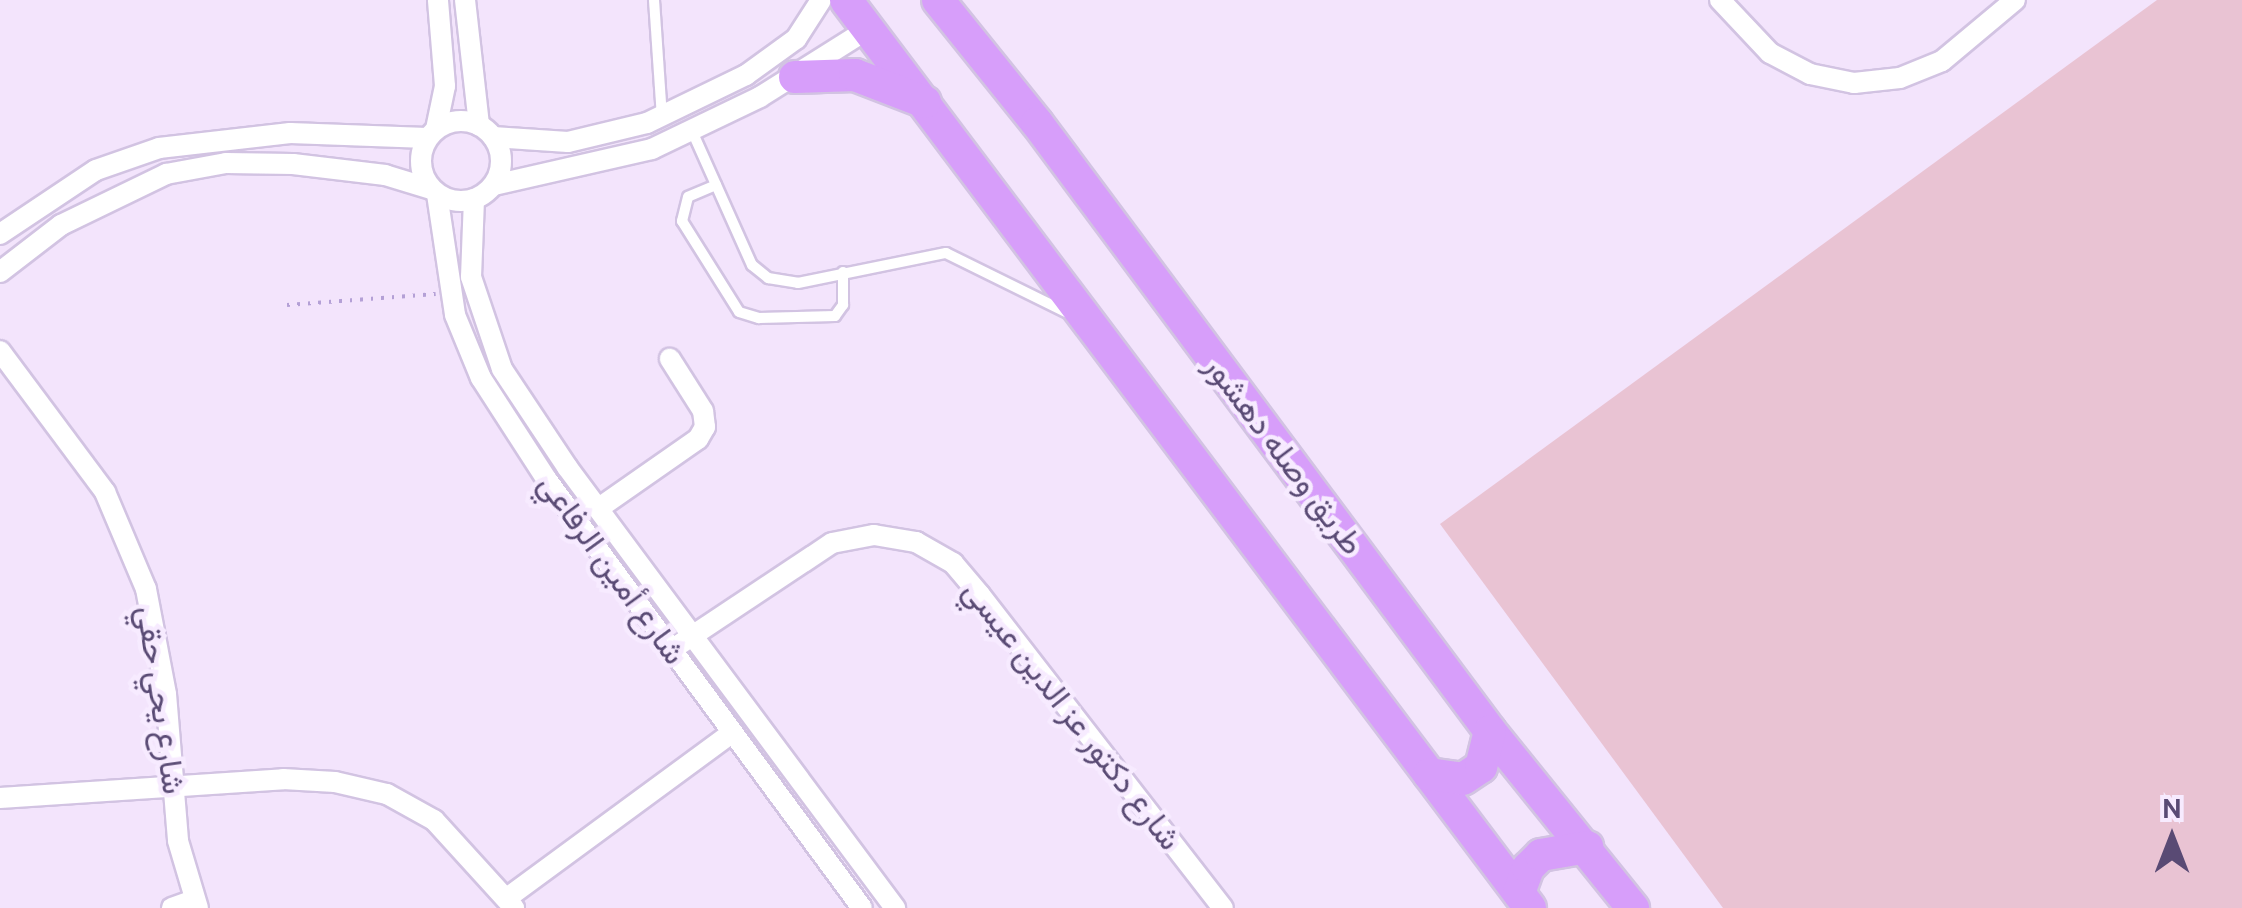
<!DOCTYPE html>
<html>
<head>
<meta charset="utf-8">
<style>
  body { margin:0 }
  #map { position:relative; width:2242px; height:908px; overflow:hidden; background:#f3e4fc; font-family:Cabin,Vazirmatn,sans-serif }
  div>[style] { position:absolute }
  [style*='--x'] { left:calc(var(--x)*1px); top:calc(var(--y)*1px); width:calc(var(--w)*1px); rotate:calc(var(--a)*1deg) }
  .green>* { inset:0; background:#e9c3d3 }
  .path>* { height:4px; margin-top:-2px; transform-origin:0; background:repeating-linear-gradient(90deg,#b4a0d6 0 2.5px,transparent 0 10.5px) }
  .roads { filter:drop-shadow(2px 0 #d2c3e2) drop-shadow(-2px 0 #d2c3e2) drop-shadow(0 2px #d2c3e2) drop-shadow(0 -2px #d2c3e2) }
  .lane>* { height:10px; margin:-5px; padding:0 5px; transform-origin:5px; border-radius:5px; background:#fff }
  .street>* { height:20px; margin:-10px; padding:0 10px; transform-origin:10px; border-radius:10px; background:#fff }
  .street>.ring { margin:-10px; padding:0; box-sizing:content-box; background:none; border:20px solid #fff; border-radius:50% }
  .primary>* { height:32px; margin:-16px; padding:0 16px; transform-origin:16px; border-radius:16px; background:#d79efa }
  span { translate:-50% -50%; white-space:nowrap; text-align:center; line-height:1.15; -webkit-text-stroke:9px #f7ebff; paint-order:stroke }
  .street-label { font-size:32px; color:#594a74 }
  .north { position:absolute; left:2122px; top:788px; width:100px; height:100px; -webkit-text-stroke:8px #f7ebff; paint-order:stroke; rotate:0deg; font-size:28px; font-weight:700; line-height:40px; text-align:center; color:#594a74 }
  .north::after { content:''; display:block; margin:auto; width:35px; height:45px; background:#594a74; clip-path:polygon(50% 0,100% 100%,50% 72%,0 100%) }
</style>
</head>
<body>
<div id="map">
  <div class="green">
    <i style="clip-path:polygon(2157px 0,2242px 0,2242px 908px,1723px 908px,1440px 524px)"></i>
  </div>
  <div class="path">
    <i style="--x:287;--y:305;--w:149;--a:-4.2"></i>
  </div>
  <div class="roads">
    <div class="lane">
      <i style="--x:654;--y:0;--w:116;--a:86.1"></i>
      <i style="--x:692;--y:131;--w:147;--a:65.9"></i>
      <i style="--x:752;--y:265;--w:21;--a:39"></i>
      <i style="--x:768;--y:278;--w:30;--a:9"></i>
      <i style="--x:798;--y:283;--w:151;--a:-11.5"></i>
      <i style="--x:946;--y:253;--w:134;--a:26.2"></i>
      <i style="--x:716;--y:185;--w:30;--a:157"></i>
      <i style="--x:688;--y:197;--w:25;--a:104"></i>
      <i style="--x:682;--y:221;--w:107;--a:57.9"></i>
      <i style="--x:739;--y:312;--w:21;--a:17"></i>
      <i style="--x:759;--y:318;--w:76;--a:-1.5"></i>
      <i style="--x:835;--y:316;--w:14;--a:-54"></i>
      <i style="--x:843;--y:305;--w:33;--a:-90"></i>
    </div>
    <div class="street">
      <i style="--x:465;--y:0;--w:126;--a:83.6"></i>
      <i style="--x:1720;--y:0;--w:73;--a:46.7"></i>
      <i style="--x:1770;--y:53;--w:45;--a:27.7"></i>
      <i style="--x:1810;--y:74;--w:45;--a:11.6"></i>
      <i style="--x:1854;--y:83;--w:46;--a:-6.2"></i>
      <i style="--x:1900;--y:78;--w:45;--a:-22"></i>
      <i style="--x:1942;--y:61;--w:95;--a:-39.9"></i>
      <i class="ring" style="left:421px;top:121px;width:60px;height:60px"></i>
      <i style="--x:436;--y:129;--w:44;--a:-78.2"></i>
      <i style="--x:445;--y:86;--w:86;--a:-94.7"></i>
      <i style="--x:493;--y:137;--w:75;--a:3.8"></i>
      <i style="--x:568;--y:142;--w:81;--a:-13.5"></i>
      <i style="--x:647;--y:123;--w:110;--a:-25.9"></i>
      <i style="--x:746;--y:75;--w:62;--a:-35.8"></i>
      <i style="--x:796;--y:39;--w:46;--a:-57.3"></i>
      <i style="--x:494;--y:185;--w:162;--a:-12.8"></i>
      <i style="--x:652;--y:149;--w:120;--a:-25.7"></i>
      <i style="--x:760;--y:97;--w:128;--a:-32.2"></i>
      <i style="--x:437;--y:194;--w:122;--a:81.5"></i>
      <i style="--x:455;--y:315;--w:68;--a:67.6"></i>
      <i style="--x:481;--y:378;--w:121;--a:57.1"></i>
      <i style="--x:547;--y:480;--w:531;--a:53.65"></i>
      <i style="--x:474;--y:199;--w:78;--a:92.2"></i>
      <i style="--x:471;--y:277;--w:97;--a:71.4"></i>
      <i style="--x:502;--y:369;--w:118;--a:56.4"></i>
      <i style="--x:567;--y:467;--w:550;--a:53.36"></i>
      <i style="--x:0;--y:234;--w:115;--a:-33.7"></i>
      <i style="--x:96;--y:170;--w:67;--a:-19.2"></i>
      <i style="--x:159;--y:148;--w:132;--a:-6.5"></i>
      <i style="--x:290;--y:133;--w:137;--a:2.1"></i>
      <i style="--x:0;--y:272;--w:77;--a:-37.6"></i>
      <i style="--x:61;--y:225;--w:117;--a:-25.9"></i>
      <i style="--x:166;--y:174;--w:61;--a:-10.4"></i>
      <i style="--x:226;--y:163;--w:67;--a:0.9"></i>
      <i style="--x:293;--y:164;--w:93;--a:6.8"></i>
      <i style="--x:385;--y:175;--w:48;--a:16.9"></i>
      <i style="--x:0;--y:351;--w:176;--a:53.3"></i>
      <i style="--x:105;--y:492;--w:105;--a:67.1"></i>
      <i style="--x:146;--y:589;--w:107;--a:79.2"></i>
      <i style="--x:166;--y:694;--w:147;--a:85.3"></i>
      <i style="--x:178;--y:841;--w:70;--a:73.4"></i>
      <i style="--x:599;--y:508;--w:121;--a:-34.9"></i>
      <i style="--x:698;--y:439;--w:14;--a:-60"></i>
      <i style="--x:705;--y:427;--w:16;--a:-97"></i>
      <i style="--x:703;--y:411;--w:62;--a:-122.4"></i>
      <i style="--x:671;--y:650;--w:193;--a:-33.6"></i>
      <i style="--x:832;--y:543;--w:43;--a:-10.8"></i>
      <i style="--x:874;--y:535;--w:43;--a:9.5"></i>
      <i style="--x:916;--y:542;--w:43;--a:29.6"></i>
      <i style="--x:953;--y:563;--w:42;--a:49.8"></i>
      <i style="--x:980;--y:595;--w:396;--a:52.2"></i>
      <i style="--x:0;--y:798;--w:284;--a:-3.8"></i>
      <i style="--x:283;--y:779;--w:52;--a:3.3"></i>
      <i style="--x:335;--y:782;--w:53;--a:13"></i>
      <i style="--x:387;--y:794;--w:54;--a:29"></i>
      <i style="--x:434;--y:820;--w:119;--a:47.7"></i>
      <i style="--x:507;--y:898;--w:277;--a:-36.3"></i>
      <i style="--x:172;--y:908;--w:23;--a:-20"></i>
    </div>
    <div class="primary">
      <i style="--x:846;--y:0;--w:1137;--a:53.01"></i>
      <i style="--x:938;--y:0;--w:158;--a:51.2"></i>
      <i style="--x:1037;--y:123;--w:758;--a:53.31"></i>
      <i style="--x:1490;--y:731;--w:228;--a:51.1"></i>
      <i style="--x:795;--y:77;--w:60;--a:-1.9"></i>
      <i style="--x:855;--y:75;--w:75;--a:21.1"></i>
      <i style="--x:1429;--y:774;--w:34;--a:8"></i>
      <i style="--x:1463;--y:779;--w:22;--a:-34"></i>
      <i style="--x:1481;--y:767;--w:37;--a:-76"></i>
      <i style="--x:1519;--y:893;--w:27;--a:-70"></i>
      <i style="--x:1528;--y:868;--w:18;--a:-45"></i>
      <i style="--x:1541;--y:855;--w:47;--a:-9.9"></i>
    </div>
  </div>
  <div class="street-label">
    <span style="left:1284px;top:455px;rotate:53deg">طريق وصله دهشور</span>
    <span style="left:612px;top:569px;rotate:54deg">شارع أمين الرفاعي</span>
    <span style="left:161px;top:700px;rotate:82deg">شارع يحي حقي</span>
    <span style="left:1072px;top:715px;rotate:52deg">شارع دكتور عز الدين عيسي</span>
  </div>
  <div class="north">N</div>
</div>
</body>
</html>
